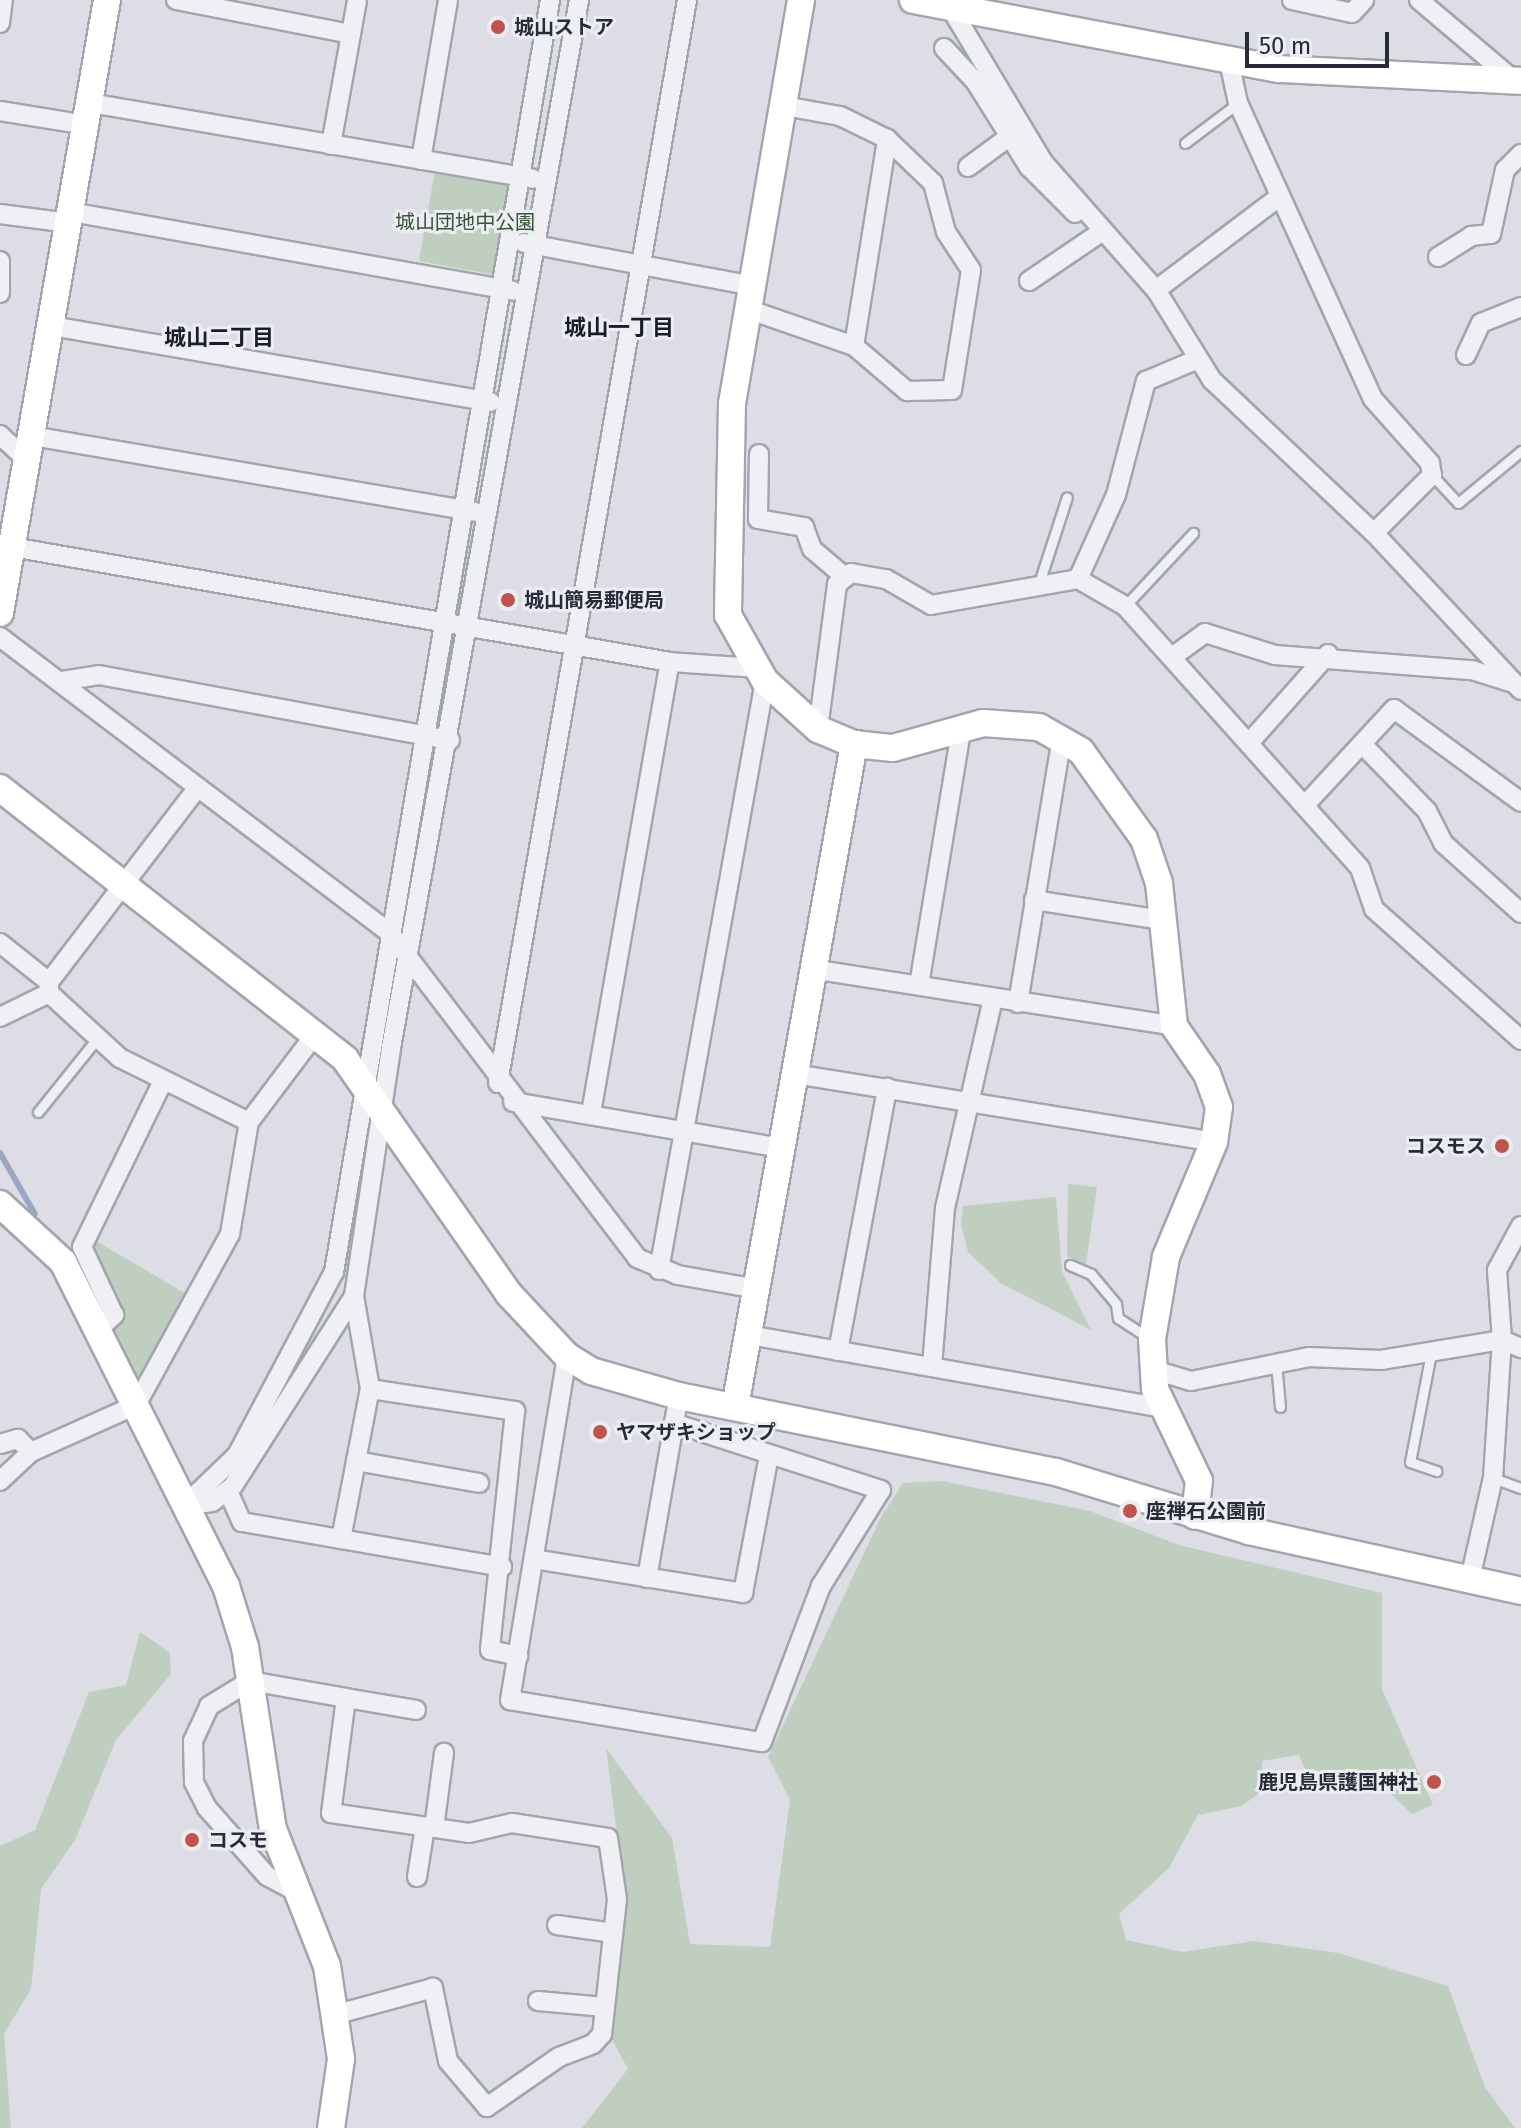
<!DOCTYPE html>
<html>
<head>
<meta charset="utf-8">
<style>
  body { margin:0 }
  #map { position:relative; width:1521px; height:2128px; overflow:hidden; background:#dddee5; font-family:"Fira Sans","Noto Sans JP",sans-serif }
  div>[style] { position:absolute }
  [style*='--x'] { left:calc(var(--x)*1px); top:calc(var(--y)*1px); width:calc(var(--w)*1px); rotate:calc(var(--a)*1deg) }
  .green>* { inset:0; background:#c0cebf }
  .stream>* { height:6px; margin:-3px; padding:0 3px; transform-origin:3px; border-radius:3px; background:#9ba6c2 }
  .roads { filter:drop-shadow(2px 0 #a3a5ae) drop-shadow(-2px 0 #a3a5ae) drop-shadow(0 2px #a3a5ae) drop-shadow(0 -2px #a3a5ae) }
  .lane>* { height:9px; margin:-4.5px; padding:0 4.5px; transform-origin:4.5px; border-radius:4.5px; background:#eff0f4 }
  .street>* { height:18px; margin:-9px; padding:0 9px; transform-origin:9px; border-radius:9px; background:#eff0f4 }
  .secondary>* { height:26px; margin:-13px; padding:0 13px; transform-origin:13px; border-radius:13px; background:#fff }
  .dots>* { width:22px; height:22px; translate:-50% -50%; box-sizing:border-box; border:4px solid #ecedf3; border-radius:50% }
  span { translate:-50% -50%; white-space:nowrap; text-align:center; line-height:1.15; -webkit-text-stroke:6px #ecedf3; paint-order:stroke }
  .poi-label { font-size:20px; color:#282b3a; font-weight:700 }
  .left { translate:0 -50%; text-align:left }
  .right { translate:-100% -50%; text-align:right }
  .park-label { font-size:20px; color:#375437 }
  .neighbourhood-label { font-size:22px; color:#1a1c2b; font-weight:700 }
  .scale { position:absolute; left:1245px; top:32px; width:144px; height:36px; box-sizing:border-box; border:4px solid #282b3a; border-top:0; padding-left:10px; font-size:24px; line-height:28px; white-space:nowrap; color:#282b3a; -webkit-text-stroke:6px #ecedf3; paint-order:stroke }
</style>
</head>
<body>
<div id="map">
  <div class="green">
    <i style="clip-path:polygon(435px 170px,511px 183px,495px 275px,419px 261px)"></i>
    <i style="clip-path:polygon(1068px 1184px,1097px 1187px,1086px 1264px,1067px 1257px)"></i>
    <i style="clip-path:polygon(1056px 1197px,1062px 1271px,1091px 1330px,1001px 1283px,968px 1252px,961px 1224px,963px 1206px)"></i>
    <i style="clip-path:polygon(93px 1239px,188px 1295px,143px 1378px,134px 1380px,111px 1328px)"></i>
    <i style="clip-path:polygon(942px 1481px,1090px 1511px,1179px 1545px,1382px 1593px,1382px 1689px,1433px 1805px,1412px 1814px,1367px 1771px,1310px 1781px,1299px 1755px,1262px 1761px,1262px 1791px,1242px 1806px,1198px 1815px,1169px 1868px,1119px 1914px,1126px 1940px,1183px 1952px,1254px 1941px,1338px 1953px,1448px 1986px,1485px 2087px,1515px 2128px,582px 2128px,628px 2069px,609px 2034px,625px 1899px,606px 1748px,672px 1838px,690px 1944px,770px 1947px,790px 1800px,768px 1757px,881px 1517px,903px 1483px)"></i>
    <i style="clip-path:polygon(140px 1632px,170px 1653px,171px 1674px,116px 1740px,75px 1840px,41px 1889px,31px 1989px,4px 2034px,11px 2128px,0 2128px,0 1846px,35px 1830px,89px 1692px,126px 1685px)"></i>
  </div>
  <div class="stream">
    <i style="--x:0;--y:1153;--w:70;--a:60.2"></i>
  </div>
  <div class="roads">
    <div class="lane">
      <i style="--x:1185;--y:143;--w:66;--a:-37"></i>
      <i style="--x:1432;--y:475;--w:38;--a:47"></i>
      <i style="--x:1458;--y:503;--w:82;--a:-39.5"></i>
      <i style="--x:1039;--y:583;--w:90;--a:-72"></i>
      <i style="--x:1125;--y:606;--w:100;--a:-47"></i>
      <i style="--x:38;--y:1112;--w:97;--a:-51.2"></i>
      <i style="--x:1070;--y:1265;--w:23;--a:23"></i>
      <i style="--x:1091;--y:1274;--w:39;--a:50"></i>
      <i style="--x:1116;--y:1304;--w:14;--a:82"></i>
      <i style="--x:1118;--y:1318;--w:37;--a:33"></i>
      <i style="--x:1431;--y:1353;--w:111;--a:100.9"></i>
      <i style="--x:1410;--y:1462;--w:28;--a:19"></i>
      <i style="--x:1276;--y:1363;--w:44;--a:84.8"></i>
      <i style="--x:1493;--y:1478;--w:30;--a:20"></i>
    </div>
    <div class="street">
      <i style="--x:176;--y:0;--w:178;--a:11"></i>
      <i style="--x:1292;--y:0;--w:61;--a:12.2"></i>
      <i style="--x:1352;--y:13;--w:18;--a:-47"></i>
      <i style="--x:1419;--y:0;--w:126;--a:40.2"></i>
      <i style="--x:950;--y:7;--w:181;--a:59"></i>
      <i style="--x:1043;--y:162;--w:171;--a:48.6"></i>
      <i style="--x:1156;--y:290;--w:106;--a:58.1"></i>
      <i style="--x:1212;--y:380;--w:223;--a:43.4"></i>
      <i style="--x:1374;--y:533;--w:215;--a:46.9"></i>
      <i style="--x:0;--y:23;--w:23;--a:-83"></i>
      <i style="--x:944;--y:48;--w:45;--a:46.8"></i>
      <i style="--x:975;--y:81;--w:102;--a:57.9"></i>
      <i style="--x:1029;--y:167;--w:65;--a:45"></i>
      <i style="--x:1229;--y:61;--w:43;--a:77.9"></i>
      <i style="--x:1238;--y:103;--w:325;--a:65.5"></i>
      <i style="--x:1373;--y:399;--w:86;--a:48.3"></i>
      <i style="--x:1430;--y:463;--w:12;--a:81"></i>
      <i style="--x:1432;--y:475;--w:82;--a:135"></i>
      <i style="--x:90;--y:103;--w:449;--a:9.7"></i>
      <i style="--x:0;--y:111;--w:87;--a:9.2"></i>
      <i style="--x:331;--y:145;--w:147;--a:-79.8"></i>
      <i style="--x:421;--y:160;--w:162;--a:-80.4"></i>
      <i style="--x:968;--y:167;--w:52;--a:-36.4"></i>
      <i style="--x:71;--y:212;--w:449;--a:10.1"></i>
      <i style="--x:0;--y:214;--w:70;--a:7.4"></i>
      <i style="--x:524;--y:243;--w:233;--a:10.6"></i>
      <i style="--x:1438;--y:257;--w:39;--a:-32"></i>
      <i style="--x:1471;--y:236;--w:20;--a:-6"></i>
      <i style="--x:1491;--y:234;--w:66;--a:-77.7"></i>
      <i style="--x:1505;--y:170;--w:23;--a:-45"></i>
      <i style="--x:0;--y:261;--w:32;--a:90"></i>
      <i style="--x:1029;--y:281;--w:82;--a:-34.1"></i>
      <i style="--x:1156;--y:290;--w:154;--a:-37.1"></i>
      <i style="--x:750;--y:310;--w:110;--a:19.1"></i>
      <i style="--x:854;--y:346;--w:70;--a:40.3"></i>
      <i style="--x:907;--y:391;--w:45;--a:-1.3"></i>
      <i style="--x:952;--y:390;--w:121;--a:-81"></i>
      <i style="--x:971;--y:270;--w:45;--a:-123.3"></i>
      <i style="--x:946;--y:232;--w:51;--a:-104.9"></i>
      <i style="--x:933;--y:183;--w:64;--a:-136.3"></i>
      <i style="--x:887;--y:139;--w:52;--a:-153.9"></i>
      <i style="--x:840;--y:116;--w:57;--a:-169.9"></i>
      <i style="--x:51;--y:326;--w:446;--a:9.8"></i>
      <i style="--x:854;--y:346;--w:210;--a:-80.9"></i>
      <i style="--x:1466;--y:355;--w:35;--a:-65"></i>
      <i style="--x:1481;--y:323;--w:43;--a:-21.8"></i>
      <i style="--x:0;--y:435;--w:37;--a:43"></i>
      <i style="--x:32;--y:436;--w:449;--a:9.7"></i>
      <i style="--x:759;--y:454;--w:65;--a:90.9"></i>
      <i style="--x:758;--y:519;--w:47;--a:9.9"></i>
      <i style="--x:804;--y:527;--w:23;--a:70"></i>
      <i style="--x:812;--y:549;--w:43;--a:40.3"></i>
      <i style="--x:12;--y:547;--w:668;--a:9.91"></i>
      <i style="--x:670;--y:662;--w:86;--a:4"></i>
      <i style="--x:1078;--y:579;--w:92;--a:-65.7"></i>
      <i style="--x:1116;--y:495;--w:118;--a:-75.3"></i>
      <i style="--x:1146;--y:381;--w:54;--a:-22.8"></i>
      <i style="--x:0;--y:637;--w:488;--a:37.2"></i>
      <i style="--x:389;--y:932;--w:410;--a:52.7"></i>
      <i style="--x:637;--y:1258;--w:44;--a:22.5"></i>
      <i style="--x:678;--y:1275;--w:80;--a:10"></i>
      <i style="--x:1172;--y:657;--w:41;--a:-36"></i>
      <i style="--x:1205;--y:633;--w:73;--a:17.4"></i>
      <i style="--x:1275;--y:655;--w:198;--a:4.4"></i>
      <i style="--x:1472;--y:670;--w:43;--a:17.6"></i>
      <i style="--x:62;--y:681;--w:37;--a:-9"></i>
      <i style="--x:99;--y:675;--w:357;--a:10.5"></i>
      <i style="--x:818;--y:729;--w:146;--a:-82.5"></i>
      <i style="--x:837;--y:584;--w:18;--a:-38"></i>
      <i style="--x:851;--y:573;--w:36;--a:10"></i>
      <i style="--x:886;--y:579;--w:52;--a:30"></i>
      <i style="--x:931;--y:605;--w:149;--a:-10"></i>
      <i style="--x:1078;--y:579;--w:54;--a:29.9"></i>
      <i style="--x:1125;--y:606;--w:352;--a:48.1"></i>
      <i style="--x:1360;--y:868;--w:43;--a:71.1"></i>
      <i style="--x:1374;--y:909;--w:197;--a:41.7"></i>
      <i style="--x:1249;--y:743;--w:119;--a:-48.4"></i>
      <i style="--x:1363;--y:745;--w:92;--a:45.9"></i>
      <i style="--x:1427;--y:811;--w:36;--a:63"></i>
      <i style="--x:1443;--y:843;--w:105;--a:41.9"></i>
      <i style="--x:1305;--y:805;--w:131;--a:-47.2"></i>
      <i style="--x:1394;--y:709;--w:157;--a:36.2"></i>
      <i style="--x:1034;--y:900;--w:130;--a:8.9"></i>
      <i style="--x:0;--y:943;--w:63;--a:38.5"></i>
      <i style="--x:812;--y:969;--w:366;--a:8.9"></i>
      <i style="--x:919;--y:985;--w:256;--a:-80.6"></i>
      <i style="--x:49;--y:993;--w:96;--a:42.5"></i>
      <i style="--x:120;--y:1058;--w:144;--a:26.4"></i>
      <i style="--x:1018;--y:1003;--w:270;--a:-80.6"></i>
      <i style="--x:0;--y:1017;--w:55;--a:-26.1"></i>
      <i style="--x:49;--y:993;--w:11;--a:-90"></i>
      <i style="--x:49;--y:982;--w:245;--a:-52.6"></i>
      <i style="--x:795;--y:1074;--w:424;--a:9.2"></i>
      <i style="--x:498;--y:1083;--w:1099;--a:-80.1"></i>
      <i style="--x:513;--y:1102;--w:273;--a:9.7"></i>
      <i style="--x:591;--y:1113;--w:458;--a:-80.1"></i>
      <i style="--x:659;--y:1270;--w:598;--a:-79.8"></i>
      <i style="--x:354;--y:1296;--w:94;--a:80.2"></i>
      <i style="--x:370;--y:1389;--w:147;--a:8.6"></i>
      <i style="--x:515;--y:1411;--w:240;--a:96"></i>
      <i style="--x:490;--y:1650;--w:29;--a:12"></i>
      <i style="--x:99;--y:1329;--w:21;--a:-43"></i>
      <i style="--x:114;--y:1315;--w:75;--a:-115.2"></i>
      <i style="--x:82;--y:1247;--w:185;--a:-64"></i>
      <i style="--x:749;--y:1335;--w:420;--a:10"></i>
      <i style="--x:838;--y:1351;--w:268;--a:-79.4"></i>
      <i style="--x:567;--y:1356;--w:349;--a:99.4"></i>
      <i style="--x:510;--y:1700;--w:255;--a:9.5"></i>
      <i style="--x:762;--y:1742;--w:167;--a:-69.3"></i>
      <i style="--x:821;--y:1586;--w:113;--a:-58"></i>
      <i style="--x:881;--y:1490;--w:218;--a:-162.1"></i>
      <i style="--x:674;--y:1423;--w:27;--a:-80"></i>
      <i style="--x:932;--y:1366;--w:159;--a:-85.3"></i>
      <i style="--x:945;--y:1208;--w:215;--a:-77.1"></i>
      <i style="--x:1151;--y:1369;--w:42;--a:16.7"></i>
      <i style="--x:1191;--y:1381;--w:120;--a:-11.5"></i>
      <i style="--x:1309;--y:1357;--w:72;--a:2.4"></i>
      <i style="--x:1381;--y:1360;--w:123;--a:-9.4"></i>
      <i style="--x:1502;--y:1340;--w:21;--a:23"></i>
      <i style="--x:0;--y:1444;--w:19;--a:-16"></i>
      <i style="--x:18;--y:1439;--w:18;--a:45"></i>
      <i style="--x:356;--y:1461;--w:125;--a:10.1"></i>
      <i style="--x:0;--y:1481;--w:42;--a:-43.1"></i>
      <i style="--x:31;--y:1452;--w:115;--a:-24.1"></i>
      <i style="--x:136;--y:1405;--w:195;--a:-61.2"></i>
      <i style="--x:230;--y:1234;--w:114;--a:-80.4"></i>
      <i style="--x:249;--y:1122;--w:111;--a:-53"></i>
      <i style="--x:228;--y:1491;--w:34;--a:66"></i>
      <i style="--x:242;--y:1522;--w:264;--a:9.8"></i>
      <i style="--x:184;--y:1506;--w:28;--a:-8"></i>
      <i style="--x:212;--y:1502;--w:26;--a:-37"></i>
      <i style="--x:233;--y:1486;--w:225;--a:-57.5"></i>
      <i style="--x:354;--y:1296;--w:251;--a:-81.5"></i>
      <i style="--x:391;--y:1048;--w:1065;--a:-79.83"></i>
      <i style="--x:184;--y:1506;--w:74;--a:-43.9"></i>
      <i style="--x:237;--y:1455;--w:207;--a:-62.1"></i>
      <i style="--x:334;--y:1272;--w:1290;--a:-80.36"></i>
      <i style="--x:341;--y:1539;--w:153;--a:-79.1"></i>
      <i style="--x:534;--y:1559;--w:212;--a:9.2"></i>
      <i style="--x:743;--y:1593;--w:140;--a:-79.3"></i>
      <i style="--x:647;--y:1578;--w:157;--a:-80.1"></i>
      <i style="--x:1470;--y:1579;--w:104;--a:-77.2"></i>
      <i style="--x:1493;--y:1478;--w:138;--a:-86.3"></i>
      <i style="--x:1502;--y:1340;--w:70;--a:-94.1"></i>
      <i style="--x:1497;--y:1270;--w:50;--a:-61.4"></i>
      <i style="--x:346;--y:1698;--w:71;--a:9.7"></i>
      <i style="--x:434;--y:1828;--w:76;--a:-82.4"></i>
      <i style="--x:417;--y:1877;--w:51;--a:-80.9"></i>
      <i style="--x:299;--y:1893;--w:36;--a:-152"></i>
      <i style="--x:267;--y:1876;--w:91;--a:-131.4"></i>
      <i style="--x:207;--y:1808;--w:29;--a:-117"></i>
      <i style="--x:194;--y:1782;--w:41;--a:-91.4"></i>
      <i style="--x:193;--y:1741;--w:38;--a:-65"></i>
      <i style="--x:209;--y:1706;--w:48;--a:-31.4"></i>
      <i style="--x:250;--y:1681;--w:97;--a:10"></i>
      <i style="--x:346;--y:1698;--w:116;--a:97.4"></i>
      <i style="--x:331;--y:1813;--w:139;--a:8.2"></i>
      <i style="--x:469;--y:1833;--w:44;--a:-13.1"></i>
      <i style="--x:512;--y:1823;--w:97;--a:8.9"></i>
      <i style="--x:608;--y:1838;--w:62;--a:81.6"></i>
      <i style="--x:617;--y:1899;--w:136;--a:96.3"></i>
      <i style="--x:602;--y:2034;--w:13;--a:132"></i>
      <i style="--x:593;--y:2044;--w:36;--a:159"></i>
      <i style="--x:559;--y:2057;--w:88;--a:145.2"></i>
      <i style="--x:487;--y:2107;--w:60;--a:-130.3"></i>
      <i style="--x:448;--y:2061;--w:75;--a:-101.6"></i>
      <i style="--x:433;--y:1988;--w:99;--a:164.8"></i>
      <i style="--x:557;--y:1925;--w:57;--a:8.1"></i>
      <i style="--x:538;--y:2001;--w:67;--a:5.1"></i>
    </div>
    <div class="secondary">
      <i style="--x:801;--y:0;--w:409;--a:99.7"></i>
      <i style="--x:732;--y:403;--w:212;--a:91.1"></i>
      <i style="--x:728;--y:615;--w:76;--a:60.7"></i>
      <i style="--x:765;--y:681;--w:72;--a:42.2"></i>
      <i style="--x:818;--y:729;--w:39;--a:23"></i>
      <i style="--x:854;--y:744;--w:39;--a:6"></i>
      <i style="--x:893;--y:748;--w:93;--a:-15.5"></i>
      <i style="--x:983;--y:723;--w:56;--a:4.1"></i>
      <i style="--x:1039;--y:727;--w:48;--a:29.7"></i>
      <i style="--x:1081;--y:751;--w:108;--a:54.4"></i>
      <i style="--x:1144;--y:839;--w:46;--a:71.2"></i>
      <i style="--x:1159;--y:883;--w:144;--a:84"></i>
      <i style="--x:1174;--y:1026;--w:58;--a:55.5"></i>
      <i style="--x:1207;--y:1074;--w:35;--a:70"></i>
      <i style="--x:1219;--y:1107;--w:35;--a:98"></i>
      <i style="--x:1214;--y:1142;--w:125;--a:112.7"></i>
      <i style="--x:1166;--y:1257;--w:83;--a:99.7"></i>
      <i style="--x:1152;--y:1339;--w:50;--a:86.6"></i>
      <i style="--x:1155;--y:1389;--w:102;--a:64.4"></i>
      <i style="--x:1199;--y:1481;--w:35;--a:97"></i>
      <i style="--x:913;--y:0;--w:372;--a:10.7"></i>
      <i style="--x:1279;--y:69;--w:242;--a:2.8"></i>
      <i style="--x:0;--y:613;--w:622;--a:-80.1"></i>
      <i style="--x:0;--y:788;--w:439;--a:38.1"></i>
      <i style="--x:345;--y:1059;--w:285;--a:55.1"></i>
      <i style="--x:508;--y:1293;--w:86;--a:46.9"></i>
      <i style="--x:567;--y:1356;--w:28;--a:32"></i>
      <i style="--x:591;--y:1371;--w:91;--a:15.9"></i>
      <i style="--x:679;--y:1396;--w:385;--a:11.4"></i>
      <i style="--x:1056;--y:1472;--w:202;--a:17"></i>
      <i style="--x:1249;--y:1531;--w:279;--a:12.4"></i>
      <i style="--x:0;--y:1204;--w:86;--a:42.6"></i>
      <i style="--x:63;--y:1262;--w:363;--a:63.3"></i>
      <i style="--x:226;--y:1586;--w:64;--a:72.7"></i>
      <i style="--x:245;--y:1647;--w:184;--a:81.3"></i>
      <i style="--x:273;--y:1829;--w:147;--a:68.5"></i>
      <i style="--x:327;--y:1966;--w:94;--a:81.4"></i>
      <i style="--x:341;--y:2059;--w:70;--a:98.2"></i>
      <i style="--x:735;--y:1407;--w:674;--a:-79.82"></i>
    </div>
  </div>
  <div class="dots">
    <i style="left:498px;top:27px;background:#c0534c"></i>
    <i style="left:508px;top:600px;background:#c0534c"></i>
    <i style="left:1502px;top:1146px;background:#c0534c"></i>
    <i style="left:600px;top:1432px;background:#c0534c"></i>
    <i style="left:1130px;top:1511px;background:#c0534c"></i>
    <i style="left:1434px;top:1782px;background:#c0534c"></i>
    <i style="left:192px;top:1840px;background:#c0534c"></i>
  </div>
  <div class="poi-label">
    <span class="left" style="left:514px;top:27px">城山ストア</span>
    <span class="left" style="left:524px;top:600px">城山簡易郵便局</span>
    <span class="right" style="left:1486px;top:1146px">コスモス</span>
    <span class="left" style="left:616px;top:1432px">ヤマザキショップ</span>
    <span class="left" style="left:1146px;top:1511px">座禅石公園前</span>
    <span class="right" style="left:1418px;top:1782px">鹿児島県護国神社</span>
    <span class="left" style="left:208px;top:1840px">コスモ</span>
  </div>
  <div class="park-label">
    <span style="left:465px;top:222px">城山団地中公園</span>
  </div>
  <div class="neighbourhood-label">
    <span style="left:619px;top:328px">城山一丁目</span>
    <span style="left:219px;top:338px">城山二丁目</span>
  </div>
  <div class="scale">50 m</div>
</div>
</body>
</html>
